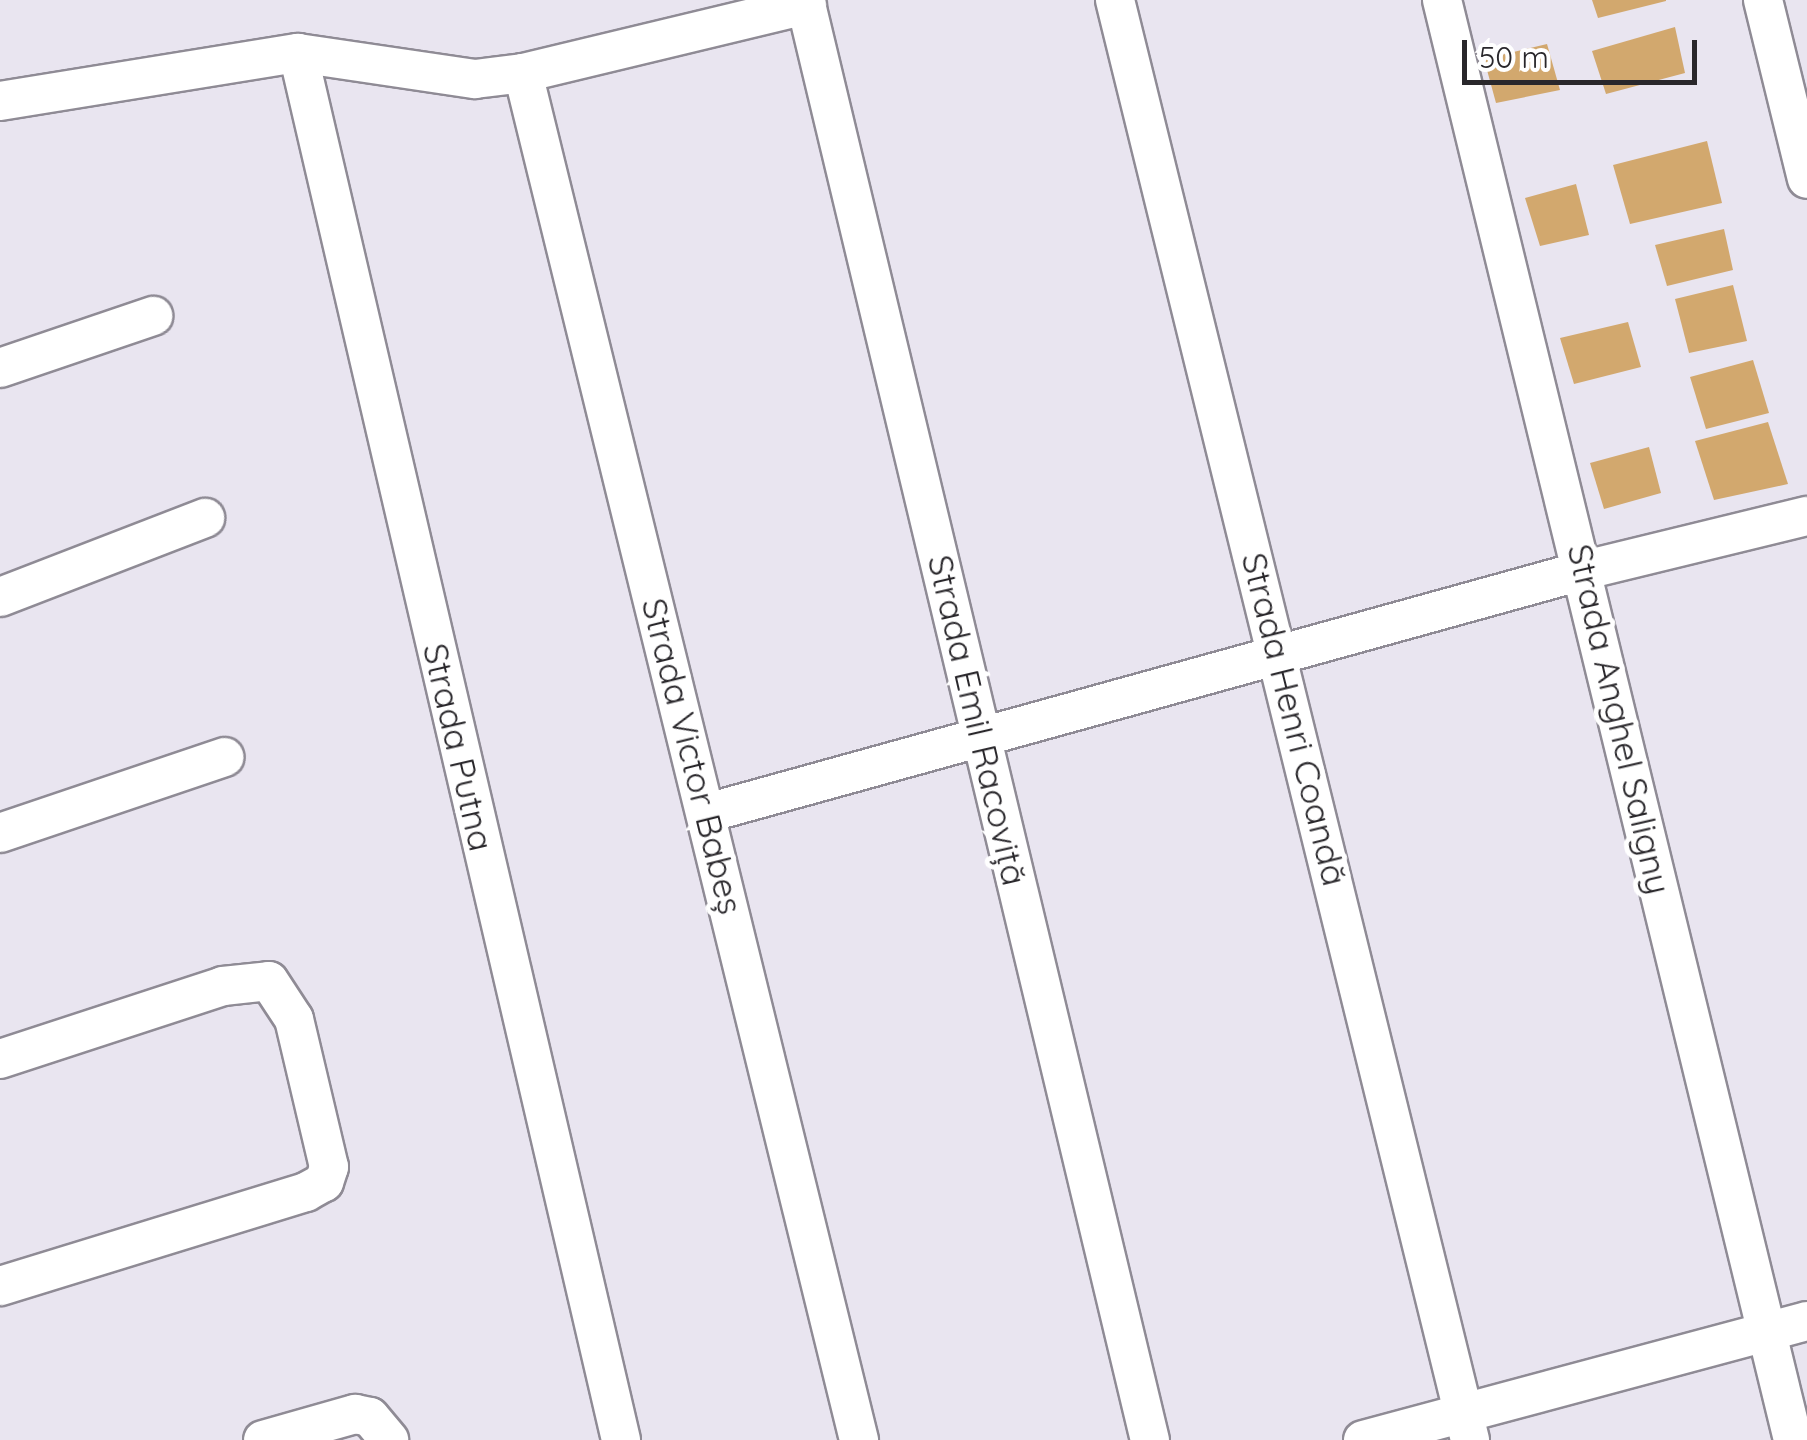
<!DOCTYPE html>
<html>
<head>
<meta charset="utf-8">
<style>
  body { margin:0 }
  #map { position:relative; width:1807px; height:1440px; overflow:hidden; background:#e9e5f0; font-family:Quicksand,sans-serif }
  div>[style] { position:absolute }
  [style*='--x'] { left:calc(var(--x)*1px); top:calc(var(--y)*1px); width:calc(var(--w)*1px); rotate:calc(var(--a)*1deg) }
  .building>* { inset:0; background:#d2a86e }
  .roads { filter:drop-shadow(2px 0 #8f8b95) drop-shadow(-2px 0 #8f8b95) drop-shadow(0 2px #8f8b95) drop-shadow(0 -2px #8f8b95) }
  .minor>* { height:38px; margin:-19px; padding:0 19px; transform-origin:19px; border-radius:19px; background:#fff }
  span { translate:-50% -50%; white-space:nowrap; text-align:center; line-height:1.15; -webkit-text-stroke:10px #fff; paint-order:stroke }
  .street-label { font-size:35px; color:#29272b }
  .scale { position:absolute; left:1462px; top:40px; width:235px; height:45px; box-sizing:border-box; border:5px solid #29272b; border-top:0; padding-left:12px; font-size:30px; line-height:35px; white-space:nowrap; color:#29272b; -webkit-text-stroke:8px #fff; paint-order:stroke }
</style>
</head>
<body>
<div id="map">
  <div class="building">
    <i style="clip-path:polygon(1592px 0,1666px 0,1666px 1px,1598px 18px)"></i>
    <i style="clip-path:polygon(1675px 27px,1685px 73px,1606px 94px,1592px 51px)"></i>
    <i style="clip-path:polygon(1547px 44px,1560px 90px,1496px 103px,1484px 59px)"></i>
    <i style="clip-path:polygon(1707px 141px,1722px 203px,1630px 224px,1613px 165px)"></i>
    <i style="clip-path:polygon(1576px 184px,1589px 235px,1540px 246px,1525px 198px)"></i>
    <i style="clip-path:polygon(1724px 229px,1733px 270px,1667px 286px,1655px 245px)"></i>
    <i style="clip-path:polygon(1733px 285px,1747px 341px,1689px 353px,1675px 299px)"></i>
    <i style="clip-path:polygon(1628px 322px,1641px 367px,1574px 384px,1560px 338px)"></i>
    <i style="clip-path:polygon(1753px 360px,1769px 413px,1706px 429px,1690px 377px)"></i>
    <i style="clip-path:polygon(1768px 422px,1788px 484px,1714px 500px,1695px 441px)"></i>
    <i style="clip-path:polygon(1649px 447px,1661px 493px,1604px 509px,1590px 463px)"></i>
  </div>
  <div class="roads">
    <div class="minor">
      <i style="--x:805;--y:0;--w:1481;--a:76.53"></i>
      <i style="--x:1115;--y:0;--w:1483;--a:76.15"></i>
      <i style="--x:1442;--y:0;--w:1482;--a:76.3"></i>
      <i style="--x:1763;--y:0;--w:184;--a:76.2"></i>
      <i style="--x:298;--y:53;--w:1424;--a:76.89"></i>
      <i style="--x:523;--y:73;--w:1408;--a:76.19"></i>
      <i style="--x:0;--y:101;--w:302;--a:-9.2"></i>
      <i style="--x:298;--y:53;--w:179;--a:8.4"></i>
      <i style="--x:475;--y:79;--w:48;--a:-7.1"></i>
      <i style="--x:523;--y:73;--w:292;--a:-13.5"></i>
      <i style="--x:0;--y:368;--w:162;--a:-18.8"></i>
      <i style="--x:0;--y:597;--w:220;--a:-21.1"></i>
      <i style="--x:707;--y:813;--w:911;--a:-15.47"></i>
      <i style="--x:1585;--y:570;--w:228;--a:-13.7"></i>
      <i style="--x:0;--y:833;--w:237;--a:-18.7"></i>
      <i style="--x:0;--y:1059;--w:235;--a:-18.1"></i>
      <i style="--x:223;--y:986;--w:46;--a:-6.2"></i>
      <i style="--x:269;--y:981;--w:45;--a:56.7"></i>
      <i style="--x:294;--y:1019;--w:152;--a:76.7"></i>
      <i style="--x:329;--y:1167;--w:16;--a:108"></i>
      <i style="--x:324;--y:1182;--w:21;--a:151"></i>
      <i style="--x:306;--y:1192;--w:320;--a:162.9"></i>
      <i style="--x:263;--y:1440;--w:96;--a:-15.8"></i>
      <i style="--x:355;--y:1414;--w:15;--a:11"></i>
      <i style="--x:370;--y:1417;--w:30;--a:50"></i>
      <i style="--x:1363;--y:1440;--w:460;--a:-15"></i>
    </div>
  </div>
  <div class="street-label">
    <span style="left:1295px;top:719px;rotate:76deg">Strada Henri Coandă</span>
    <span style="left:1620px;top:719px;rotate:77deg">Strada Anghel Saligny</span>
    <span style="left:978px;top:720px;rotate:77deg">Strada Emil Racoviță</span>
    <span style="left:459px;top:747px;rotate:77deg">Strada Putna</span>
    <span style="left:693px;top:756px;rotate:76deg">Strada Victor Babeș</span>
  </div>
  <div class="scale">50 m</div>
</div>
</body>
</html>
